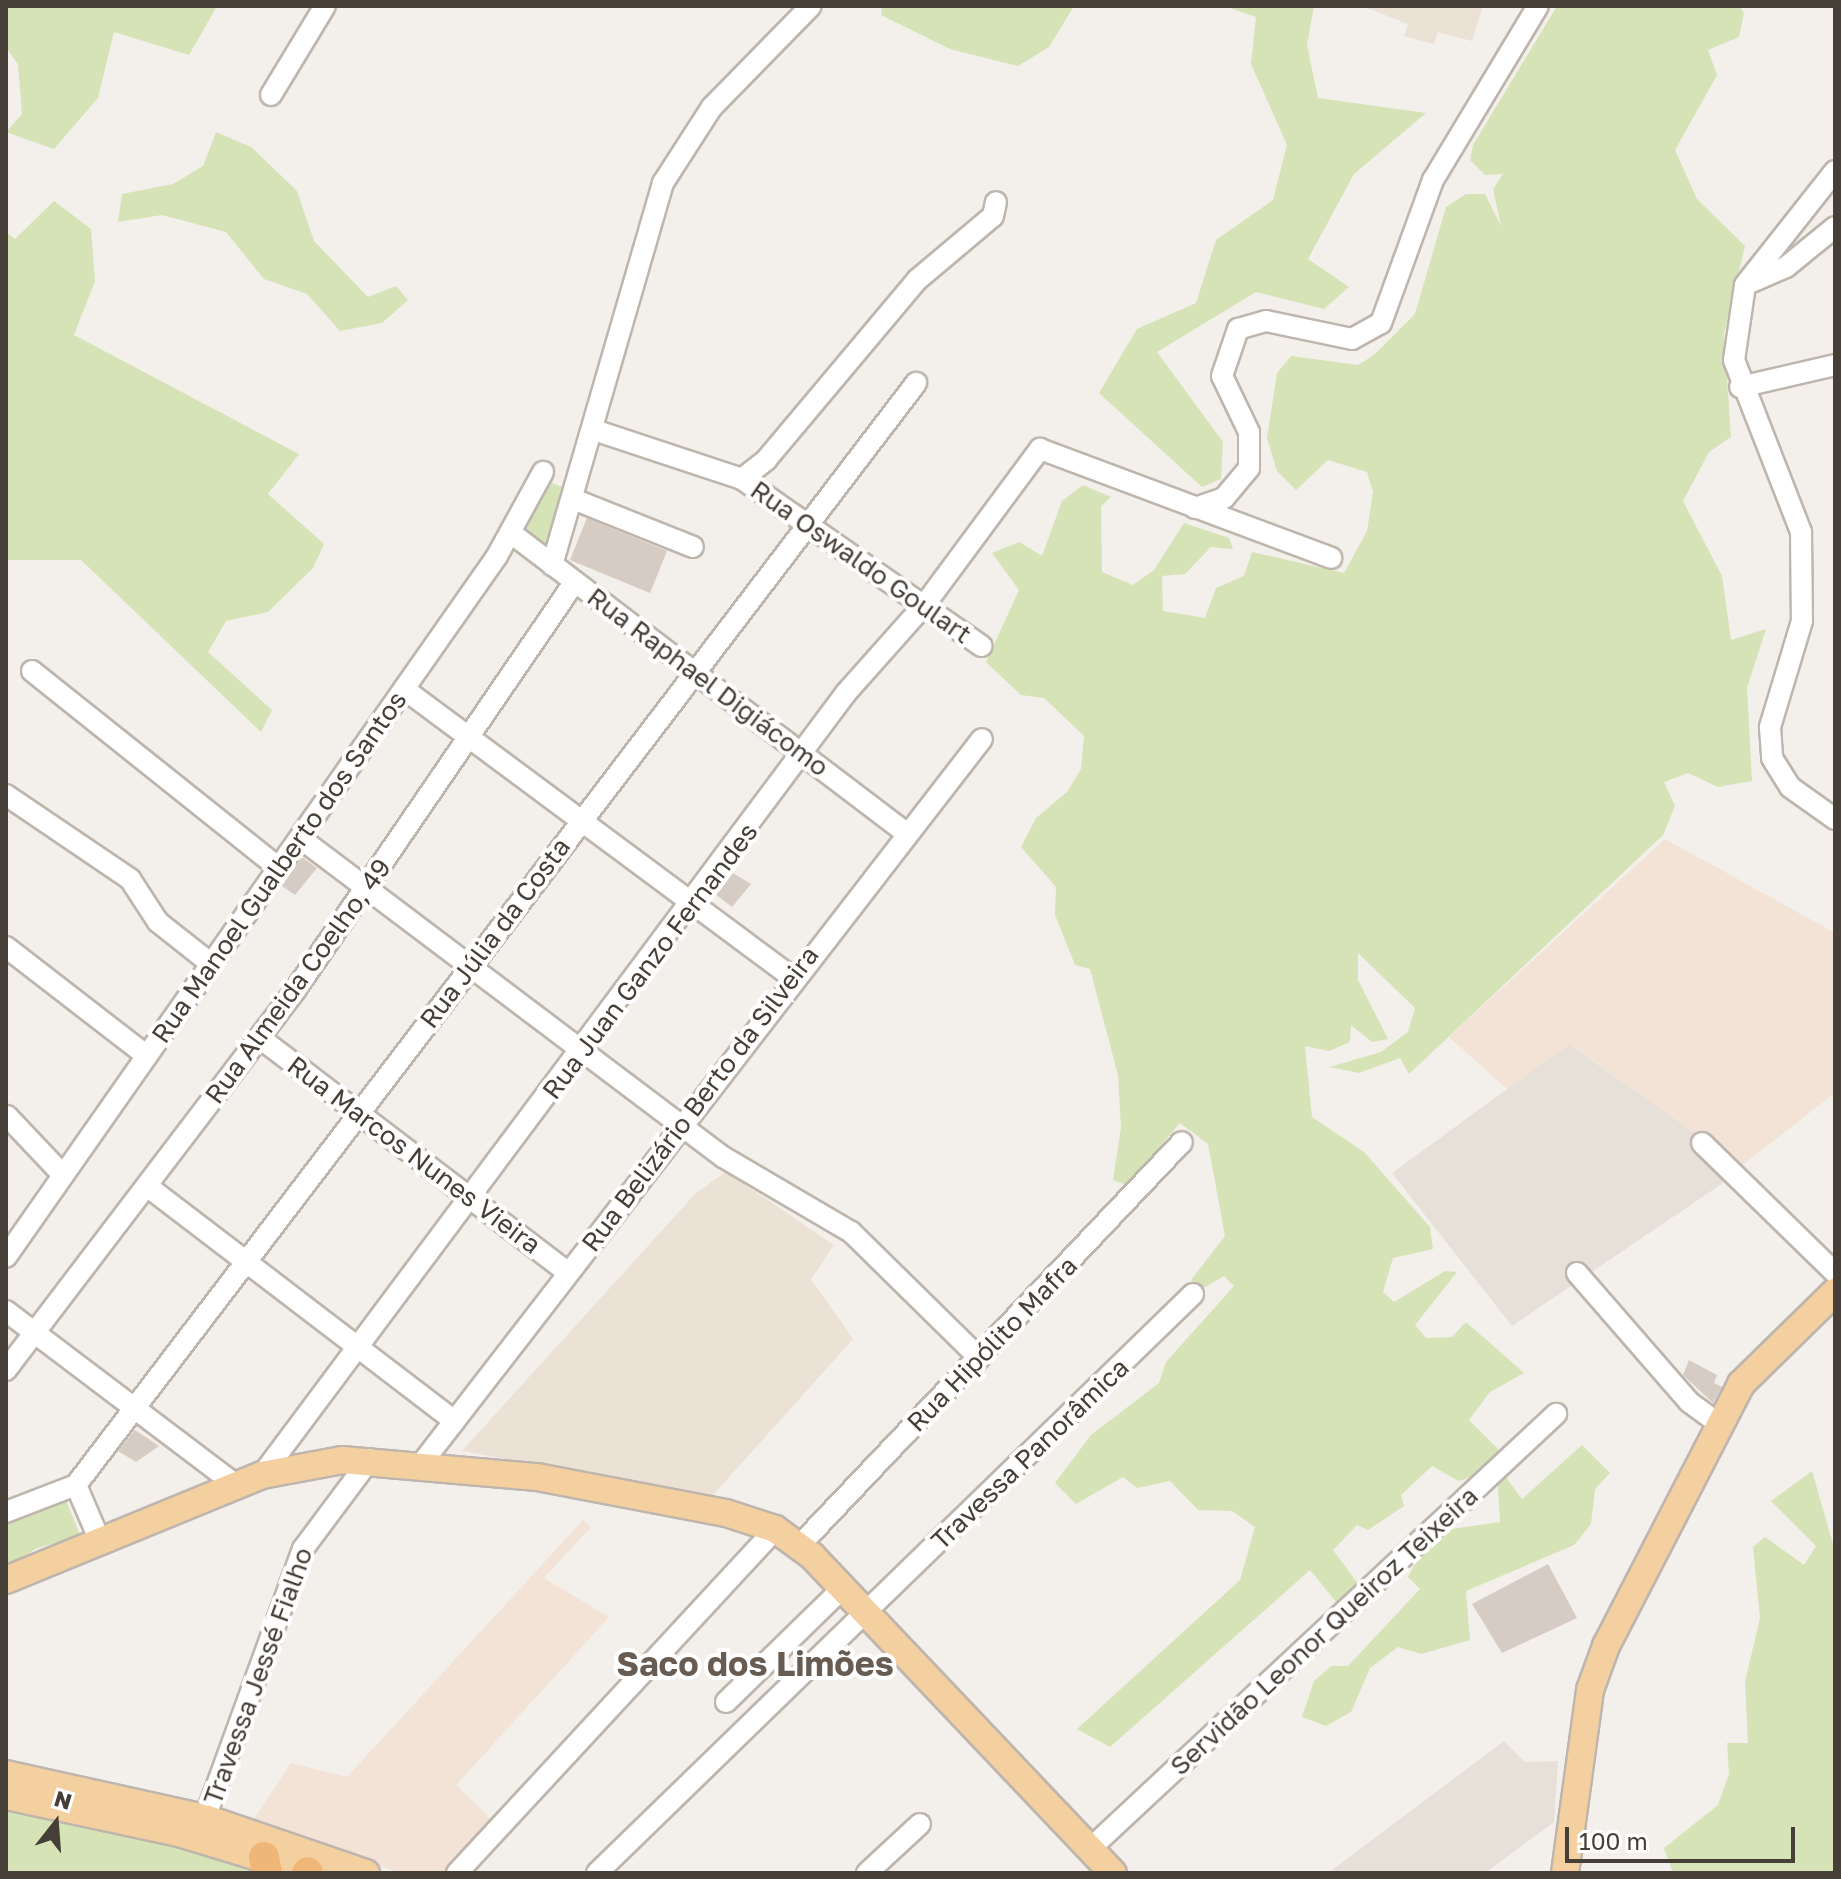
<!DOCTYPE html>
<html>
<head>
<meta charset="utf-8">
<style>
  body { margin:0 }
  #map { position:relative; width:1841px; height:1879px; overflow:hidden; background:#f3efea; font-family:"Golos Text",sans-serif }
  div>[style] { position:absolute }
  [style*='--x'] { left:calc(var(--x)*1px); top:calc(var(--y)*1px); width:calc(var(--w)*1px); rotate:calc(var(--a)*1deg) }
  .residential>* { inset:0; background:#e6e0d8 }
  .commercial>* { inset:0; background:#f3e3d7 }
  .education>* { inset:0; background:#ebe1d5 }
  .green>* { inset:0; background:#d6e3b7 }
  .building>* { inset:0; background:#d7ccc3 }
  .roads { filter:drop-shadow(2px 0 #beb5ad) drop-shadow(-2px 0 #beb5ad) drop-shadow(0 2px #beb5ad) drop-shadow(0 -2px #beb5ad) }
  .minor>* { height:20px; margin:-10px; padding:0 10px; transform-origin:10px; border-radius:10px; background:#fff }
  .major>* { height:26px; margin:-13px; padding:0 13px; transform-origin:13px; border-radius:13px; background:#f4d0a1 }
  .highway>* { height:30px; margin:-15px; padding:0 15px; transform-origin:15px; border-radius:15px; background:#f0b678 }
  span { translate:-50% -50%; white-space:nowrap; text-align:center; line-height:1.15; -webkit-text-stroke:8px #fff; paint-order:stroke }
  .street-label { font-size:26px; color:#463f38 }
  .district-label { font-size:34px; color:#685b51; font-weight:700 }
  .frame { position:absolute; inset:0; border:8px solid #463f38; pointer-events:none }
  .north { position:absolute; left:16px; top:1783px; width:80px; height:80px; -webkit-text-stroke:6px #fff; paint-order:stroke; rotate:17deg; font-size:22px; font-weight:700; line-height:32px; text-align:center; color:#463f38 }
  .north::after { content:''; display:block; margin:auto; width:28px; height:36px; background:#463f38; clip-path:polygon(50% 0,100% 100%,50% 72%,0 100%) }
  .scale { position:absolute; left:1565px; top:1827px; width:230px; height:36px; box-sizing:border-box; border:4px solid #463f38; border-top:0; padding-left:10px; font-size:24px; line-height:28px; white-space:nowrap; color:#463f38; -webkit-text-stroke:6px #fff; paint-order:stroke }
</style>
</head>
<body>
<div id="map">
  <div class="residential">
    <i style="clip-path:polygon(1569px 1044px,1698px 1135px,1696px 1147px,1726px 1181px,1512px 1326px,1392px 1173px)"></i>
    <i style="clip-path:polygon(1504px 1741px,1525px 1762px,1558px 1761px,1554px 1822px,1485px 1873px,1328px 1873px)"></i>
  </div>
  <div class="commercial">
    <i style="clip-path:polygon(1665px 839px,1835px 933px,1835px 1093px,1741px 1166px,1570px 1044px,1507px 1089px,1449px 1037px)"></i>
    <i style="clip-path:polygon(583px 1520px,591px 1527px,544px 1578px,609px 1617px,456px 1785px,494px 1822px,444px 1873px,399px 1873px,253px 1820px,291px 1763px,347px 1777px)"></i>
  </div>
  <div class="education">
    <i style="clip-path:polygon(1362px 6px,1483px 6px,1472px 41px,1438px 32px,1434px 44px,1404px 36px,1408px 24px)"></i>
    <i style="clip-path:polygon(726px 1172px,834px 1245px,811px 1279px,853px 1339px,713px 1495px,462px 1451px,696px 1193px)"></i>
  </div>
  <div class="green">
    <i style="clip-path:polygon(6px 6px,217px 6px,189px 55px,114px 32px,98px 98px,54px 149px,6px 132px,22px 114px,18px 64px,6px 48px)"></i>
    <i style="clip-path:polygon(882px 6px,1074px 6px,1049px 47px,1018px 66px,950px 49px,881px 15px)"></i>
    <i style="clip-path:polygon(1224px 6px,1314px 6px,1307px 45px,1318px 98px,1426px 113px,1354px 174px,1308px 259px,1349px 287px,1324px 309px,1256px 292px,1157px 352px,1223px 442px,1221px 479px,1202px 487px,1099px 393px,1137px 329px,1196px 303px,1216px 240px,1273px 200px,1287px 145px,1251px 64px,1256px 17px)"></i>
    <i style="clip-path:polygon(1557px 6px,1739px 6px,1744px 13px,1739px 37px,1708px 50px,1717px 75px,1675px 150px,1697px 199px,1745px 246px,1724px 333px,1731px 437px,1709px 452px,1683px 501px,1722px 576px,1731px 640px,1766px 629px,1747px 688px,1752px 781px,1718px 787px,1688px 773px,1664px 782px,1675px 806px,1663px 835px,1409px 1074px,1400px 1058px,1359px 1073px,1330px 1067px,1381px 1052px,1408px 1032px,1415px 1008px,1358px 953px,1358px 980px,1388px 1039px,1372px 1042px,1351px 1025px,1350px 1042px,1329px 1051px,1305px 1046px,1312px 1117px,1364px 1152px,1430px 1227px,1433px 1249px,1393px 1258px,1383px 1292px,1394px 1302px,1445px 1271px,1457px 1272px,1415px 1325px,1426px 1338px,1452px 1337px,1466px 1322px,1524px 1373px,1490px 1392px,1469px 1420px,1500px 1451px,1502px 1472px,1522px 1499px,1582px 1445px,1610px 1473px,1595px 1489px,1591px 1524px,1574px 1545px,1466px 1591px,1470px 1640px,1421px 1654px,1398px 1647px,1370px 1668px,1351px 1712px,1326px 1726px,1302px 1717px,1314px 1681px,1331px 1666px,1348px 1666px,1420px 1589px,1408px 1577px,1431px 1532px,1500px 1522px,1497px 1468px,1459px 1481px,1432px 1466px,1401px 1495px,1404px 1506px,1368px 1530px,1357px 1525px,1333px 1550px,1359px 1585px,1337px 1603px,1310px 1570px,1110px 1747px,1077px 1729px,1240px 1580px,1255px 1527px,1232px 1511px,1198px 1510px,1170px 1481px,1137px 1488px,1123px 1477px,1076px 1504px,1055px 1483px,1091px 1435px,1159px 1383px,1166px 1362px,1234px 1286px,1224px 1276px,1200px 1290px,1191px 1280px,1225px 1236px,1208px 1144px,1180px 1123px,1127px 1185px,1113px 1180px,1121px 1128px,1118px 1075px,1090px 969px,1075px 965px,1055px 915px,1056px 887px,1021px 847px,1036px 818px,1067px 792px,1081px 769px,1084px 736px,1044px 698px,1021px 695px,986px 662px,1019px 590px,992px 553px,1019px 542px,1042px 556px,1062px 501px,1083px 485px,1111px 497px,1101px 506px,1102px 572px,1133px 585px,1154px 570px,1184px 523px,1229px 538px,1233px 549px,1211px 547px,1185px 574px,1162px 576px,1163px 611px,1205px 618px,1216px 588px,1244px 576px,1252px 552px,1344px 573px,1367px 531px,1373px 492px,1367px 472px,1328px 460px,1296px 490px,1277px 471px,1267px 438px,1277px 373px,1291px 356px,1358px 365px,1374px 355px,1415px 314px,1446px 207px,1466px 194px,1485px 194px,1501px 226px,1493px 189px,1503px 174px,1485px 175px,1470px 160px,1473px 145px)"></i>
    <i style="clip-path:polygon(216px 132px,251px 147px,297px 191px,314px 241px,368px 297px,396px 286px,408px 300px,382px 323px,340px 331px,307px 294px,264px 279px,226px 232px,162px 215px,118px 222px,122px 194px,173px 184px,203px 166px)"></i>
    <i style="clip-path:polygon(54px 201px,91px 229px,95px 281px,74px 335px,299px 454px,268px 494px,324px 544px,313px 568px,268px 612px,226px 621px,208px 652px,272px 710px,261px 732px,81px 560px,6px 560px,6px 232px,15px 239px)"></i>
    <i style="clip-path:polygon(548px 481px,566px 489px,548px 549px,525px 532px)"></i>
    <i style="clip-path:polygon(1812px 1471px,1835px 1551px,1835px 1873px,1673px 1873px,1664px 1848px,1718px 1805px,1729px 1774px,1727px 1743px,1748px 1743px,1745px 1682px,1760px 1618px,1753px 1547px,1765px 1537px,1804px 1565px,1816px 1546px,1771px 1501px)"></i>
    <i style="clip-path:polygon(65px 1498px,81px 1537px,37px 1548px,6px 1568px,6px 1520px)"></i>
    <i style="clip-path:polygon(6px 1809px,110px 1827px,250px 1865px,254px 1873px,6px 1873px)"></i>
  </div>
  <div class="building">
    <i style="clip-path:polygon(587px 518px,667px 551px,650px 593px,570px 560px)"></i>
    <i style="clip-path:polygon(302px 857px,317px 868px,295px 895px,282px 886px)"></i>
    <i style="clip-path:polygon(733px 873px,751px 884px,732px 907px,715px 894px)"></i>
    <i style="clip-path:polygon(1689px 1360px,1717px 1375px,1714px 1383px,1722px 1387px,1713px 1403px,1683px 1375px)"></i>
    <i style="clip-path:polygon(135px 1430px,159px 1446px,136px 1462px,118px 1451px)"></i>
    <i style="clip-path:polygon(1548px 1564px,1577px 1618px,1502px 1653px,1472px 1604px)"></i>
  </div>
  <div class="roads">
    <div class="minor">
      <i style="--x:271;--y:95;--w:104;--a:-58.8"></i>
      <i style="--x:1835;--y:171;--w:145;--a:128.3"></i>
      <i style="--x:1745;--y:285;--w:76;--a:98.3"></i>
      <i style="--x:1734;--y:360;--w:185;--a:68.7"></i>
      <i style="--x:1801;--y:532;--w:89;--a:89.4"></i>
      <i style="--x:1802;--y:621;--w:111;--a:106.8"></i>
      <i style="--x:1770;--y:727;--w:31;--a:86"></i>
      <i style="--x:1772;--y:758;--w:34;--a:58"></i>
      <i style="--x:1790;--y:787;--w:55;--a:35.4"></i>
      <i style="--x:1749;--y:283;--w:40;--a:-23.4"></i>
      <i style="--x:1786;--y:267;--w:63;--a:-39.2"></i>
      <i style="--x:1740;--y:387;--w:98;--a:-13"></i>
      <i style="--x:594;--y:430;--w:156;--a:18.3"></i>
      <i style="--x:742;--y:479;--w:31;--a:-38"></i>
      <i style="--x:766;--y:460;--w:235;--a:-50"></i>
      <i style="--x:917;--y:280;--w:99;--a:-40.1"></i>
      <i style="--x:993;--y:216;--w:14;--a:-78"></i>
      <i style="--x:742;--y:479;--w:292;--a:34.9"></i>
      <i style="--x:573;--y:499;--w:129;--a:21.8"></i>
      <i style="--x:1195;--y:508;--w:31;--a:-19"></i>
      <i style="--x:1224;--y:498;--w:39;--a:-50"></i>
      <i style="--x:1249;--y:468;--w:36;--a:-90"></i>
      <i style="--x:1249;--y:432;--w:62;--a:-115.7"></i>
      <i style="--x:1222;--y:376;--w:50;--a:-71.2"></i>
      <i style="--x:1238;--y:329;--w:29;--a:-16"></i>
      <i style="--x:1266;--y:321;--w:88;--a:11.8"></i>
      <i style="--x:1352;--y:339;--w:33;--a:-29"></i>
      <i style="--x:1381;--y:323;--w:152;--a:-70"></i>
      <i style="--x:1433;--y:180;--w:203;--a:-58.9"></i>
      <i style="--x:511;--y:533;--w:495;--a:37.2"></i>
      <i style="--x:552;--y:565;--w:398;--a:-73.8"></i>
      <i style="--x:663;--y:183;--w:90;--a:-57.2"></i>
      <i style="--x:712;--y:107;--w:141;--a:-45.6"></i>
      <i style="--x:32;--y:671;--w:316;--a:38.6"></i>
      <i style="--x:404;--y:689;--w:485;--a:36.6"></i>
      <i style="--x:6;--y:795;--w:150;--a:34.1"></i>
      <i style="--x:130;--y:879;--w:51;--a:56.9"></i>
      <i style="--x:158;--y:922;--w:66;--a:38.3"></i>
      <i style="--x:300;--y:838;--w:530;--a:37.02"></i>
      <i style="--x:723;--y:1157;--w:148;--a:30.4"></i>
      <i style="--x:851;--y:1232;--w:180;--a:44.5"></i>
      <i style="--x:6;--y:947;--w:178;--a:37.7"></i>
      <i style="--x:260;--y:1038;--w:387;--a:37.3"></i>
      <i style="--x:7;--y:1116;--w:81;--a:46.5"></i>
      <i style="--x:1702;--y:1143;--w:186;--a:44.3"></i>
      <i style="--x:147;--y:1186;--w:387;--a:37.4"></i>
      <i style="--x:6;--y:1257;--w:856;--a:-54.99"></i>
      <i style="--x:497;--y:556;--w:96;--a:-61.3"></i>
      <i style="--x:1577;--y:1273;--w:171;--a:49"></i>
      <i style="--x:1689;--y:1402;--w:37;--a:36"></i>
      <i style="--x:6;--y:1311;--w:290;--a:37.1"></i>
      <i style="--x:6;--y:1370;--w:479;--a:-52.7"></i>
      <i style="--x:296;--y:989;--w:493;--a:-55.6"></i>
      <i style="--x:422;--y:1463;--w:915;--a:-52.28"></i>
      <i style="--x:262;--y:1475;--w:976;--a:-53.25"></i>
      <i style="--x:846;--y:693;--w:120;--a:-48.4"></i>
      <i style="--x:926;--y:603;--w:192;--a:-53.5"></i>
      <i style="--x:1040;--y:449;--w:311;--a:20.5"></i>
      <i style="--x:76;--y:1485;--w:1386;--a:-52.68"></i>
      <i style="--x:6;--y:1512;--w:75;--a:-21.1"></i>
      <i style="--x:76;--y:1485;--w:61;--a:66.8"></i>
      <i style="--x:800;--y:1545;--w:555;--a:-46.53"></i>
      <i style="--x:726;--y:1702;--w:163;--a:-44.3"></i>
      <i style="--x:205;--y:1818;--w:286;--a:-70"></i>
      <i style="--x:303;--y:1549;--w:112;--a:-53.3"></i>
      <i style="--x:1092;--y:1847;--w:635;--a:-43.02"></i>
      <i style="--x:457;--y:1873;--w:468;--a:-47.2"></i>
      <i style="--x:597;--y:1873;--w:831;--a:-44.17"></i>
      <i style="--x:867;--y:1873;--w:72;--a:-42.8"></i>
    </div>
    <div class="major">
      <i style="--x:6;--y:1580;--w:277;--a:-22.3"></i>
      <i style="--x:262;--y:1475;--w:81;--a:-10.6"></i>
      <i style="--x:342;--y:1460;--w:196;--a:5"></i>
      <i style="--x:537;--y:1477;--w:192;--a:10.8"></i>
      <i style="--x:726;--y:1513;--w:52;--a:18.1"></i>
      <i style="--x:775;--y:1529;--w:46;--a:36.1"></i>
      <i style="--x:812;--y:1556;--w:437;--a:46.5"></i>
      <i style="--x:6;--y:1774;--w:204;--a:12.5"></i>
      <i style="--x:205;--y:1818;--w:170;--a:18.9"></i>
      <i style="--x:6;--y:1796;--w:177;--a:12.1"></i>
      <i style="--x:179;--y:1833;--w:138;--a:16.9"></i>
      <i style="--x:1565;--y:1873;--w:185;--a:-82.2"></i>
      <i style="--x:1590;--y:1690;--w:47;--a:-70"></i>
      <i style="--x:1606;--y:1646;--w:295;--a:-62.7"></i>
      <i style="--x:1741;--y:1384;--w:132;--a:-44.4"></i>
    </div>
    <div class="highway">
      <i style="--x:264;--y:1857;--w:16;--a:79"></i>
      <i style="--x:307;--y:1873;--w:1;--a:-45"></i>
    </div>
  </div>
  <div class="street-label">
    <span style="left:861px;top:562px;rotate:35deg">Rua Oswaldo Goulart</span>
    <span style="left:708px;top:682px;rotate:37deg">Rua Raphael Digiácomo</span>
    <span style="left:279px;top:867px;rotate:-55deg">Rua Manoel Gualberto dos Santos</span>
    <span style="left:495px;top:933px;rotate:-53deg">Rua Júlia da Costa</span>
    <span style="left:650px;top:961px;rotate:-53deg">Rua Juan Ganzo Fernandes</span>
    <span style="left:298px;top:981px;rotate:-54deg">Rua Almeida Coelho, 49</span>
    <span style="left:700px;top:1099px;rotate:-53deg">Rua Belizário Berto da Silveira</span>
    <span style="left:414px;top:1155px;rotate:37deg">Rua Marcos Nunes Vieira</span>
    <span style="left:992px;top:1344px;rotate:-46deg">Rua Hipólito Mafra</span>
    <span style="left:1030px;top:1454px;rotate:-44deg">Travessa Panorâmica</span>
    <span style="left:1324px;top:1631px;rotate:-43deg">Servidão Leonor Queiroz Teixeira</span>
    <span style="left:258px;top:1676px;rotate:-70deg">Travessa Jessé Fialho</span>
  </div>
  <div class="district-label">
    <span style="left:755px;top:1664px">Saco dos Limões</span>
  </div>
  <div class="frame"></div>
  <div class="north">N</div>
  <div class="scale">100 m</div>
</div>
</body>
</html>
